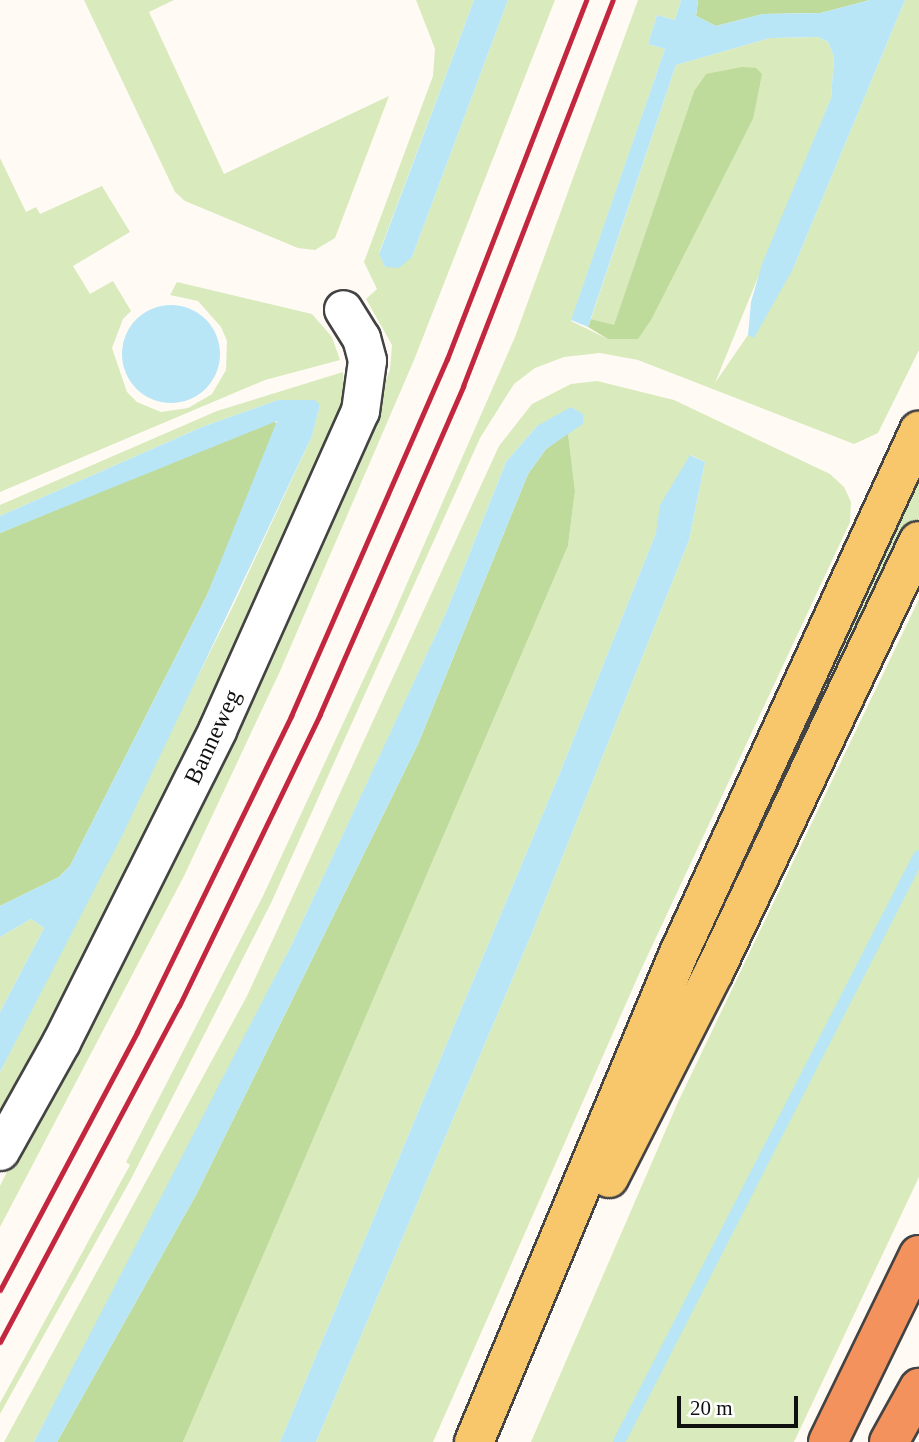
<!DOCTYPE html>
<html>
<head>
<meta charset="utf-8">
<style>
  body { margin:0 }
  #map { position:relative; width:919px; height:1442px; overflow:hidden; background:#fffbf4; font-family:"Times New Roman",serif }
  div>[style] { position:absolute }
  [style*='--x'] { left:calc(var(--x)*1px); top:calc(var(--y)*1px); width:calc(var(--w)*1px); rotate:calc(var(--a)*1deg) }
  .green>* { inset:0; background:#d9eabc }
  .forest>* { inset:0; background:#bfdb9b }
  .water>* { inset:0; background:#b8e6f6 }
  .round { border-radius:50% }
  .stream>* { height:12px; margin:-6px; padding:0 6px; transform-origin:6px; border-radius:6px; background:#b8e6f6 }
  .roads { filter:drop-shadow(2px 0 #434343) drop-shadow(-2px 0 #434343) drop-shadow(0 2px #434343) drop-shadow(0 -2px #434343) }
  .street>* { height:37px; margin:-18.5px; padding:0 18.5px; transform-origin:18.5px; border-radius:18.5px; background:#fff }
  .primary>* { height:38px; margin:-19px; padding:0 19px; transform-origin:19px; border-radius:19px; background:#f8c66b }
  .highway>* { height:38px; margin:-19px; padding:0 19px; transform-origin:19px; border-radius:19px; background:#f4925d }
  .rail>* { height:5px; margin:-2.5px; padding:0 2.5px; transform-origin:2.5px; border-radius:2.5px; background:#c2273f }
  span { translate:-50% -50%; white-space:nowrap; text-align:center; line-height:1.15; -webkit-text-stroke:7px #fff; paint-order:stroke }
  .street-label { font-size:24px; color:#101010 }
  .scale { position:absolute; left:677px; top:1396px; width:121px; height:32px; box-sizing:border-box; border:4px solid #101010; border-top:0; padding-left:9px; font-size:21px; line-height:24px; white-space:nowrap; color:#101010; -webkit-text-stroke:5px #fff; paint-order:stroke }
</style>
</head>
<body>
<div id="map">
  <div class="green">
    <i style="clip-path:polygon(84px 0,174px 0,149px 12px,224px 174px,389px 96px,335px 238px,315px 250px,298px 248px,185px 201px,175px 192px)"></i>
    <i style="clip-path:polygon(416px 0,474px 0,379px 253px,385px 267px,412px 257px,508px 0,555px 0,414px 360px,281px 669px,184px 876px,0 1227px,0 1186px,329px 515px,390px 370px,392px 345px,366px 299px,377px 289px,364px 262px,433px 76px,435px 49px)"></i>
    <i style="clip-path:polygon(638px 0,681px 0,675px 20px,657px 15px,648px 44px,665px 49px,571px 321px,608px 339px,638px 339px,753px 119px,706px 74px,694px 91px,614px 326px,591px 319px,676px 65px,770px 38px,818px 37px,828px 42px,834px 57px,831px 98px,715px 383px,793px 269px,905px 0,919px 0,919px 350px,878px 433px,854px 444px,638px 360px,600px 353px,564px 357px,535px 368px,514px 384px,480px 438px,271px 903px,131px 1179px,0 1414px,0 1403px,130px 1165px,126px 1162px,263px 896px,391px 620px,515px 337px)"></i>
    <i style="clip-path:polygon(0 158px,26px 212px,36px 207px,40px 214px,102px 186px,130px 232px,73px 266px,90px 294px,113px 281px,131px 311px,123px 319px,112px 348px,127px 392px,137px 402px,161px 412px,188px 408px,212px 394px,226px 370px,227px 341px,221px 327px,198px 301px,170px 295px,177px 282px,312px 314px,332px 337px,340px 360px,265px 380px,0 492px)"></i>
    <i style="clip-path:polygon(343px 372px,345px 401px,242px 643px,0 1121px,0 1072px,233px 606px,312px 436px,320px 405px,278px 400px,202px 427px,0 516px,0 505px,217px 411px)"></i>
    <i style="clip-path:polygon(597px 381px,674px 400px,830px 474px,844px 487px,851px 502px,850px 522px,639px 974px,433px 1442px,316px 1442px,534px 928px,689px 540px,705px 462px,691px 455px,667px 494px,656px 533px,557px 780px,280px 1442px,183px 1442px,568px 546px,575px 491px,568px 433px,576px 429px,537px 426px,506px 462px,445px 615px,389px 736px,291px 946px,170px 1185px,34px 1442px,4px 1442px,247px 996px,499px 446px,532px 404px,571px 384px)"></i>
    <i style="clip-path:polygon(919px 463px,919px 518px,731px 912px,718px 904px)"></i>
    <i style="clip-path:polygon(919px 599px,919px 1177px,794px 1442px,531px 1442px,678px 1102px)"></i>
    <i style="clip-path:polygon(31px 919px,44px 928px,0 1012px,0 937px)"></i>
  </div>
  <div class="forest">
    <i style="clip-path:polygon(698px 0,870px 0,821px 13px,763px 14px,716px 26px,696px 16px)"></i>
    <i style="clip-path:polygon(742px 67px,756px 68px,762px 74px,753px 119px,651px 320px,638px 339px,608px 339px,588px 327px,591px 319px,614px 325px,694px 91px,706px 74px)"></i>
    <i style="clip-path:polygon(272px 420px,279px 425px,207px 595px,70px 866px,59px 877px,0 906px,0 533px)"></i>
    <i style="clip-path:polygon(568px 433px,575px 491px,568px 546px,183px 1442px,57px 1442px,196px 1195px,418px 744px,528px 474px,546px 449px)"></i>
  </div>
  <div class="water">
    <i style="clip-path:polygon(474px 0,508px 0,412px 257px,399px 268px,385px 267px,379px 254px)"></i>
    <i style="clip-path:polygon(681px 0,698px 0,696px 16px,716px 26px,763px 14px,821px 13px,870px 0,905px 0,793px 269px,754px 338px,748px 335px,751px 302px,762px 264px,831px 98px,834px 57px,828px 42px,818px 37px,770px 38px,676px 65px,588px 327px,571px 320px,665px 49px,648px 44px,657px 15px,675px 20px)"></i>
    <i class="round" style="left:122px;top:305px;width:98px;height:98px"></i>
    <i style="clip-path:polygon(278px 400px,315px 400px,320px 405px,312px 436px,122px 836px,0 1072px,0 1012px,44px 928px,31px 919px,0 937px,0 906px,59px 877px,70px 866px,207px 595px,277px 421px,0 533px,0 516px,202px 427px)"></i>
    <i style="clip-path:polygon(571px 407px,583px 414px,583px 424px,546px 449px,528px 474px,418px 744px,196px 1195px,57px 1442px,34px 1442px,291px 946px,445px 615px,506px 462px,537px 426px)"></i>
    <i style="clip-path:polygon(690px 455px,705px 462px,689px 540px,534px 928px,316px 1442px,280px 1442px,557px 780px,656px 533px,660px 505px)"></i>
  </div>
  <div class="stream">
    <i style="--x:619;--y:1442;--w:658;--a:-62.89"></i>
  </div>
  <div class="roads">
    <div class="street">
      <i style="--x:0;--y:1151;--w:125;--a:-60.8"></i>
      <i style="--x:61;--y:1042;--w:349;--a:-63.4"></i>
      <i style="--x:217;--y:730;--w:350;--a:-65.9"></i>
      <i style="--x:360;--y:411;--w:51;--a:-82.2"></i>
      <i style="--x:367;--y:360;--w:23;--a:-105"></i>
      <i style="--x:361;--y:338;--w:34;--a:-122"></i>
    </div>
    <div class="primary">
      <i style="--x:609;--y:1178;--w:231;--a:-63"></i>
      <i style="--x:714;--y:972;--w:477;--a:-64.6"></i>
      <i style="--x:474;--y:1442;--w:530;--a:-67.26"></i>
      <i style="--x:679;--y:953;--w:575;--a:-65.31"></i>
    </div>
    <div class="highway">
      <i style="--x:828;--y:1442;--w:208;--a:-64.1"></i>
      <i style="--x:889;--y:1442;--w:62;--a:-60.9"></i>
    </div>
  </div>
  <div class="rail">
    <i style="--x:0;--y:1290;--w:292;--a:-62"></i>
    <i style="--x:137;--y:1032;--w:352;--a:-64"></i>
    <i style="--x:291;--y:716;--w:390;--a:-66.4"></i>
    <i style="--x:447;--y:359;--w:385;--a:-68.8"></i>
    <i style="--x:0;--y:1342;--w:381;--a:-62"></i>
    <i style="--x:179;--y:1006;--w:324;--a:-64.2"></i>
    <i style="--x:320;--y:714;--w:358;--a:-66.4"></i>
    <i style="--x:463;--y:386;--w:414;--a:-68.8"></i>
  </div>
  <div class="street-label">
    <span style="left:213px;top:737px;rotate:-65deg">Banneweg</span>
  </div>
  <div class="scale">20 m</div>
</div>
</body>
</html>
